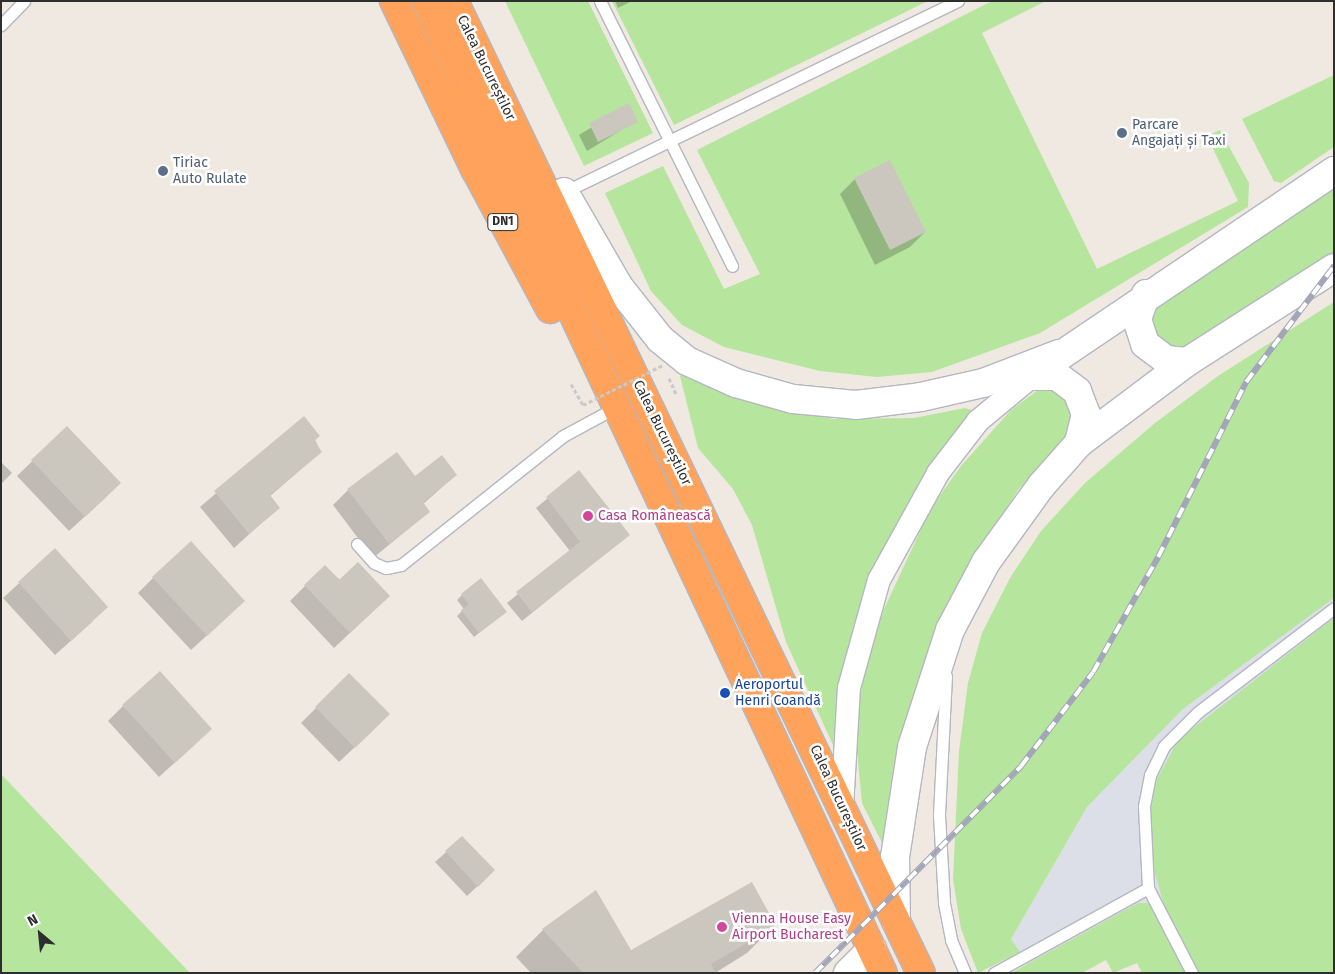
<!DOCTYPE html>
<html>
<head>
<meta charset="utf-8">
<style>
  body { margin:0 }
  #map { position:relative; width:1335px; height:974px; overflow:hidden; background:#efe9e1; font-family:"Fira Sans",sans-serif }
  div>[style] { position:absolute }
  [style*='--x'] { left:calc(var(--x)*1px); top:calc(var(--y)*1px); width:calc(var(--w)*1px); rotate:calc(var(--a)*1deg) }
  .airport>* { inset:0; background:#dcdee8 }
  .green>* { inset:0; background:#b6e59e }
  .shadow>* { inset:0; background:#0003 }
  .building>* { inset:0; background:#cbc7bf }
  .path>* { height:3px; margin-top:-1.5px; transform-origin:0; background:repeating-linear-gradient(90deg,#c9c9c9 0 4px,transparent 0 6.5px) }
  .roads { filter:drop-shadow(1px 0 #b4b7c1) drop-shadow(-1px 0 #b4b7c1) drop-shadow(0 1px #b4b7c1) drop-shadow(0 -1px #b4b7c1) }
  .lane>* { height:11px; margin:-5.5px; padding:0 5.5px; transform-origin:5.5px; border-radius:5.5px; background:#fff }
  .street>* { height:22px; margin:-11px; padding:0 11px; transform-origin:11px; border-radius:11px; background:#fff }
  .secondary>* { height:28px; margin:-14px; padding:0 14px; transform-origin:14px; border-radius:14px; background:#fff }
  .highway>* { height:28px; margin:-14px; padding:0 14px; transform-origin:14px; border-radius:14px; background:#ffa35c }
  .rail>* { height:5.5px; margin-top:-2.75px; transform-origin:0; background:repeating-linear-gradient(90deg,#fff 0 11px,#a3a6b8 0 22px); box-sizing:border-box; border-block:1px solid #a3a6b8 }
  .path-bridge>* { height:3px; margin-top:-1.5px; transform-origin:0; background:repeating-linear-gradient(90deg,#c9c9c9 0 4px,transparent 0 6.5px) }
  .dots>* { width:14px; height:14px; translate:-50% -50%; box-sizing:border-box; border:2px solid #fff; border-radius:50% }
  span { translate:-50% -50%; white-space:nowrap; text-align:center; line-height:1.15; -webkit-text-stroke:5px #fff; paint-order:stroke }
  .shield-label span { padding:1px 4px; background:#fff; border:1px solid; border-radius:4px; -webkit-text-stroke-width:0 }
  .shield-label { font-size:12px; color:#2e2e2e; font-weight:700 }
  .street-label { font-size:14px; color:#2e2e2e }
  .service-label { font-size:14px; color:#4e5e75 }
  .left { translate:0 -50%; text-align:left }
  .hotel-label { font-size:14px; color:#b23c85 }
  .transit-label { font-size:14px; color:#164399 }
  .frame { position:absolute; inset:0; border:2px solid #2e2e2e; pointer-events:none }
  .north { position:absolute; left:15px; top:909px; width:50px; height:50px; -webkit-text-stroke:4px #fff; paint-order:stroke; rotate:332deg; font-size:14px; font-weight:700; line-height:20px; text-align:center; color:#2e2e2e }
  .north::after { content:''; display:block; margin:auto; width:18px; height:22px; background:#2e2e2e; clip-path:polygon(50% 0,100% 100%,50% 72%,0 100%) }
</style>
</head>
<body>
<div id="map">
  <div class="airport">
    <i style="clip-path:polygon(1334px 598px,1334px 973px,1170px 973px,1139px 911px,1030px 969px,1011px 939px,1087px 807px,1183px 709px)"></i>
  </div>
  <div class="green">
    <i style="clip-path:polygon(505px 1px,588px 1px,653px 133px,584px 166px)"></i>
    <i style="clip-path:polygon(612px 1px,928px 1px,674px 125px)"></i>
    <i style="clip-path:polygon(992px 1px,1046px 1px,982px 33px,1097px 269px,1238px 201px,1207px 136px,1220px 130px,1249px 183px,1248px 207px,1040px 333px,932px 372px,877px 377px,820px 371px,724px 347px,682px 325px,651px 291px,605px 193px,663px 166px,724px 289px,760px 274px,697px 150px)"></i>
    <i style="clip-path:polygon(1334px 75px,1334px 147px,1281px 183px,1274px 181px,1242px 119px)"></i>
    <i style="clip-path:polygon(1334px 187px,1334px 253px,1203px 340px,1179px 350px,1166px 349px,1150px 332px,1148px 319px,1156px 307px)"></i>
    <i style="clip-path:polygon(1334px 302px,1334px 598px,1183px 709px,1087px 807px,1011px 939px,1020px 952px,978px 973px,961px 929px,953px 879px,959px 751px,968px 683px,982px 633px,1010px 578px,1041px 531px,1085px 483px,1155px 423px,1218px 376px)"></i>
    <i style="clip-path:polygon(684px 372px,755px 404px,834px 419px,914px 418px,965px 408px,976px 412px,914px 500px,838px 756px,786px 642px,752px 525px,733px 489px,698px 448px,680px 376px)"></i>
    <i style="clip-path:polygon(1052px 387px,1076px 401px,1075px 430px,1018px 490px,965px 572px,884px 847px,862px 803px,855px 730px,865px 667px,884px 609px,931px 508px,961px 466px,1011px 410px,1038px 390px)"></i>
    <i style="clip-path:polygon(1334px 618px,1334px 973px,1199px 973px,1164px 905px,1153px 866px,1148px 823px,1156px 781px,1178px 740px)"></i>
    <i style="clip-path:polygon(1px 774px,190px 973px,1px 973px)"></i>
    <i style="clip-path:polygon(1138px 903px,1150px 903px,1185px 973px,1142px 973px,1137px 963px,1113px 973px,1106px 960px,1082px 973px,1011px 973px)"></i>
  </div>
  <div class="shadow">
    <i style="clip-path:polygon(615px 1px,632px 1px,618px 8px)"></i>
    <i style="clip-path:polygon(628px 105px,636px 121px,587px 151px,579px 135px)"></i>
    <i style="clip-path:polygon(855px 179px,925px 232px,910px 247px,875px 265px,840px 194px)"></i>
    <i style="clip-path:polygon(304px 418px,321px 452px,269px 497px,278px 508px,234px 548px,200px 507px)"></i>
    <i style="clip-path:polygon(67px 427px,105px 498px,69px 531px,17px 476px)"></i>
    <i style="clip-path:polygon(1px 462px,12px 473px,1px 484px)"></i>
    <i style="clip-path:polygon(579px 472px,628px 535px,522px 621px,507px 603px,570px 551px,536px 508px)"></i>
    <i style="clip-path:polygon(456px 475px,423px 504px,429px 512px,373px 558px,333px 505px,348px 490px)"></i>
    <i style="clip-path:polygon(55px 550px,92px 622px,55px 655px,3px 598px)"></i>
    <i style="clip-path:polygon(325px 566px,373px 611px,334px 648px,290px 601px)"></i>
    <i style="clip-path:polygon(153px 578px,228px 616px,191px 650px,138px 593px)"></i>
    <i style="clip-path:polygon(462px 595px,500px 616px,474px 637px,457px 616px,464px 609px,457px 600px)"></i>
    <i style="clip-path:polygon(349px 675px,373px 730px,339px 762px,301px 723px)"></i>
    <i style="clip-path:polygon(123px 706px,195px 744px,159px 777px,108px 721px)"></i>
    <i style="clip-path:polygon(462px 838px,484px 880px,467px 896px,435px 862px)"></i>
    <i style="clip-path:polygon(775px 925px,747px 953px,715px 973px,531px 973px,516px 957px,543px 930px,630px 951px)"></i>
  </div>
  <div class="building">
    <i style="clip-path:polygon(629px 103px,638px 122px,598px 142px,589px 123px)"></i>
    <i style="clip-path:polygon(890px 160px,926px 232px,890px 250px,854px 178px)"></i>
    <i style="clip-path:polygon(304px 416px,320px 436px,314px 441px,322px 452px,270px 495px,280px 508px,249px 534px,214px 491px)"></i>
    <i style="clip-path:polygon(67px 426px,121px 483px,85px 517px,31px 460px)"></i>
    <i style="clip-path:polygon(397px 452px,415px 476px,442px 455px,457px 475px,423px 502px,430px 512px,389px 544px,347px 489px)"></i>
    <i style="clip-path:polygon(579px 470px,630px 535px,532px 612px,516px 592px,580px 542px,546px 497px)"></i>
    <i style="clip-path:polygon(191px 541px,245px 601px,207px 636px,152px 577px)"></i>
    <i style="clip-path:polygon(55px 548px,108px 607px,71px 641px,18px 582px)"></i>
    <i style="clip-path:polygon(358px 562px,390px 596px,350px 633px,304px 585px,325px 565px,339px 580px)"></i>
    <i style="clip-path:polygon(481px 578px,507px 612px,479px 633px,461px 610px,469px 604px,461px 594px)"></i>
    <i style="clip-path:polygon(160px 671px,212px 729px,175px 763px,122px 705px)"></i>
    <i style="clip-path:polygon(349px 673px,390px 714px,355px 748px,315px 707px)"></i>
    <i style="clip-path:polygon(462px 836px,495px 870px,478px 887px,445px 851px)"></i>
    <i style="clip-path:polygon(752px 882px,776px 926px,711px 964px,716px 973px,583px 973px,542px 929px,596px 890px,631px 950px)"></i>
  </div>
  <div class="path">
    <i style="--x:669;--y:378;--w:17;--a:66"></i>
    <i style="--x:571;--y:384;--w:24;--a:60"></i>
  </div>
  <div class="roads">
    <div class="lane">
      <i style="--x:600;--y:1;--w:296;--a:63.5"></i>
      <i style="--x:1;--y:25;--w:33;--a:-46"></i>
      <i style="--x:564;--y:192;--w:438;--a:-25.9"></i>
      <i style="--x:357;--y:544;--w:25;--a:48"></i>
      <i style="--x:374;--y:563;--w:13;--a:23"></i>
      <i style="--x:386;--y:568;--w:15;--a:-11"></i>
      <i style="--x:401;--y:565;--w:207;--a:-38.5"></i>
      <i style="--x:563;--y:436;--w:52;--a:-28.5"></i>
      <i style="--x:946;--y:676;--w:139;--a:92.9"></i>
      <i style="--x:939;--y:815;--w:88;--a:86.7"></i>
      <i style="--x:944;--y:903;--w:38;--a:79"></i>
      <i style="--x:951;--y:940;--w:36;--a:67"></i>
      <i style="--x:994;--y:973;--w:176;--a:-28.9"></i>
      <i style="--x:1192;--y:973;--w:96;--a:-117.4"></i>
      <i style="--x:1148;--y:888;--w:82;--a:-92.8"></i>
      <i style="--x:1144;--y:806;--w:32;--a:-79"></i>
      <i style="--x:1150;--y:775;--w:32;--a:-64"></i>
      <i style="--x:1164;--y:746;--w:48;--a:-45"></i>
      <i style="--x:1198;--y:712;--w:171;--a:-37.4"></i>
    </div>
    <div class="street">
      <i style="--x:842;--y:808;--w:120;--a:-86.7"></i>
      <i style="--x:849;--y:688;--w:112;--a:-74.5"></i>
      <i style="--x:879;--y:580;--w:122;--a:-61.1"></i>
      <i style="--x:938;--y:473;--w:66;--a:-52.4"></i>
      <i style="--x:978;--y:421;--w:61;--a:-39.7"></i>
    </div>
    <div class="secondary">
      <i style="--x:564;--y:192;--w:110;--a:59.9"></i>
      <i style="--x:619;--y:287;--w:66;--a:51.7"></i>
      <i style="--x:660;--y:339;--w:35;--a:39"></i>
      <i style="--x:687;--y:361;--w:54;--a:24.2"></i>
      <i style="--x:736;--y:383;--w:59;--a:15.7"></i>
      <i style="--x:793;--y:399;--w:63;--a:5.4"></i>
      <i style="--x:856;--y:405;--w:65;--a:-7"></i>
      <i style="--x:921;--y:397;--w:64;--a:-12.7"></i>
      <i style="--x:983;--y:383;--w:81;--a:-20.9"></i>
      <i style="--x:1146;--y:294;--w:27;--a:110"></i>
      <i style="--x:1137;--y:319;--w:26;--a:72"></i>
      <i style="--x:1145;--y:344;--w:26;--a:37"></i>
      <i style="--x:1166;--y:360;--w:21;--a:5"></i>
      <i style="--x:1045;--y:366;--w:349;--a:-34"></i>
      <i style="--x:1032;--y:376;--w:25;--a:0"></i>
      <i style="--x:1057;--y:376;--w:25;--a:37"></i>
      <i style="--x:1077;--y:391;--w:25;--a:69"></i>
      <i style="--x:1086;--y:414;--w:30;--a:104"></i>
      <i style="--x:896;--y:921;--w:64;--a:-90.9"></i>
      <i style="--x:895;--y:857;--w:111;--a:-81.2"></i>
      <i style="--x:912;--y:747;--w:123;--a:-72"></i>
      <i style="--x:950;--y:630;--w:77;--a:-62.1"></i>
      <i style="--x:986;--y:562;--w:94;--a:-54.1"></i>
      <i style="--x:1041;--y:486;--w:57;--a:-48.5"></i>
      <i style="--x:1079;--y:443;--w:135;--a:-36.9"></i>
      <i style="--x:1187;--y:362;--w:174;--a:-32.6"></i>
      <i style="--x:848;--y:973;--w:34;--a:-45"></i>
    </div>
    <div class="highway">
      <i style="--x:394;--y:1;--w:187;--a:64.3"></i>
      <i style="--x:475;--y:169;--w:159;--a:61.8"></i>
      <i style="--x:426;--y:1;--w:1074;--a:64.82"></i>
      <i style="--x:454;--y:1;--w:1078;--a:64.34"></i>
    </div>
  </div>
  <div class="rail">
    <i style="--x:815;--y:973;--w:292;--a:-45.1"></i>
    <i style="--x:1021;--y:766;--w:118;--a:-52.5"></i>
    <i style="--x:1093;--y:672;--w:132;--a:-60.5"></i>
    <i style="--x:1158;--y:557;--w:196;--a:-63.3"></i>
    <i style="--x:1246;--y:382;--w:146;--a:-52.8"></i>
  </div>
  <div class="path-bridge">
    <i style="--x:583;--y:405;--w:89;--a:-26.6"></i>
  </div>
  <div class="dots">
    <i style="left:1122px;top:133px;background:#5c6f8a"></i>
    <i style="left:163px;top:171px;background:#5c6f8a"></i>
    <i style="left:588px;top:516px;background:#d1479c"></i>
    <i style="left:725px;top:693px;background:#1a4fb4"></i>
    <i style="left:722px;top:927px;background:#d1479c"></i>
  </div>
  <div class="shield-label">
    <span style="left:503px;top:222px">DN1</span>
  </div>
  <div class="street-label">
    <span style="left:486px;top:68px;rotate:64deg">Calea Bucureștilor</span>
    <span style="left:662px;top:433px;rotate:64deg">Calea Bucureștilor</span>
    <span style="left:838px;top:798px;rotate:65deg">Calea Bucureștilor</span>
  </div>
  <div class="service-label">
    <span class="left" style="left:1132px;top:133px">Parcare<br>Angajați și Taxi</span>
    <span class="left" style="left:173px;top:171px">Țiriac<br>Auto Rulate</span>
  </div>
  <div class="hotel-label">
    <span class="left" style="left:598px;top:516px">Casa Românească</span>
    <span class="left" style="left:732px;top:927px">Vienna House Easy<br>Airport Bucharest</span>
  </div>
  <div class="transit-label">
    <span class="left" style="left:735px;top:693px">Aeroportul<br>Henri Coandă</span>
  </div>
  <div class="frame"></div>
  <div class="north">N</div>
</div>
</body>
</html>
